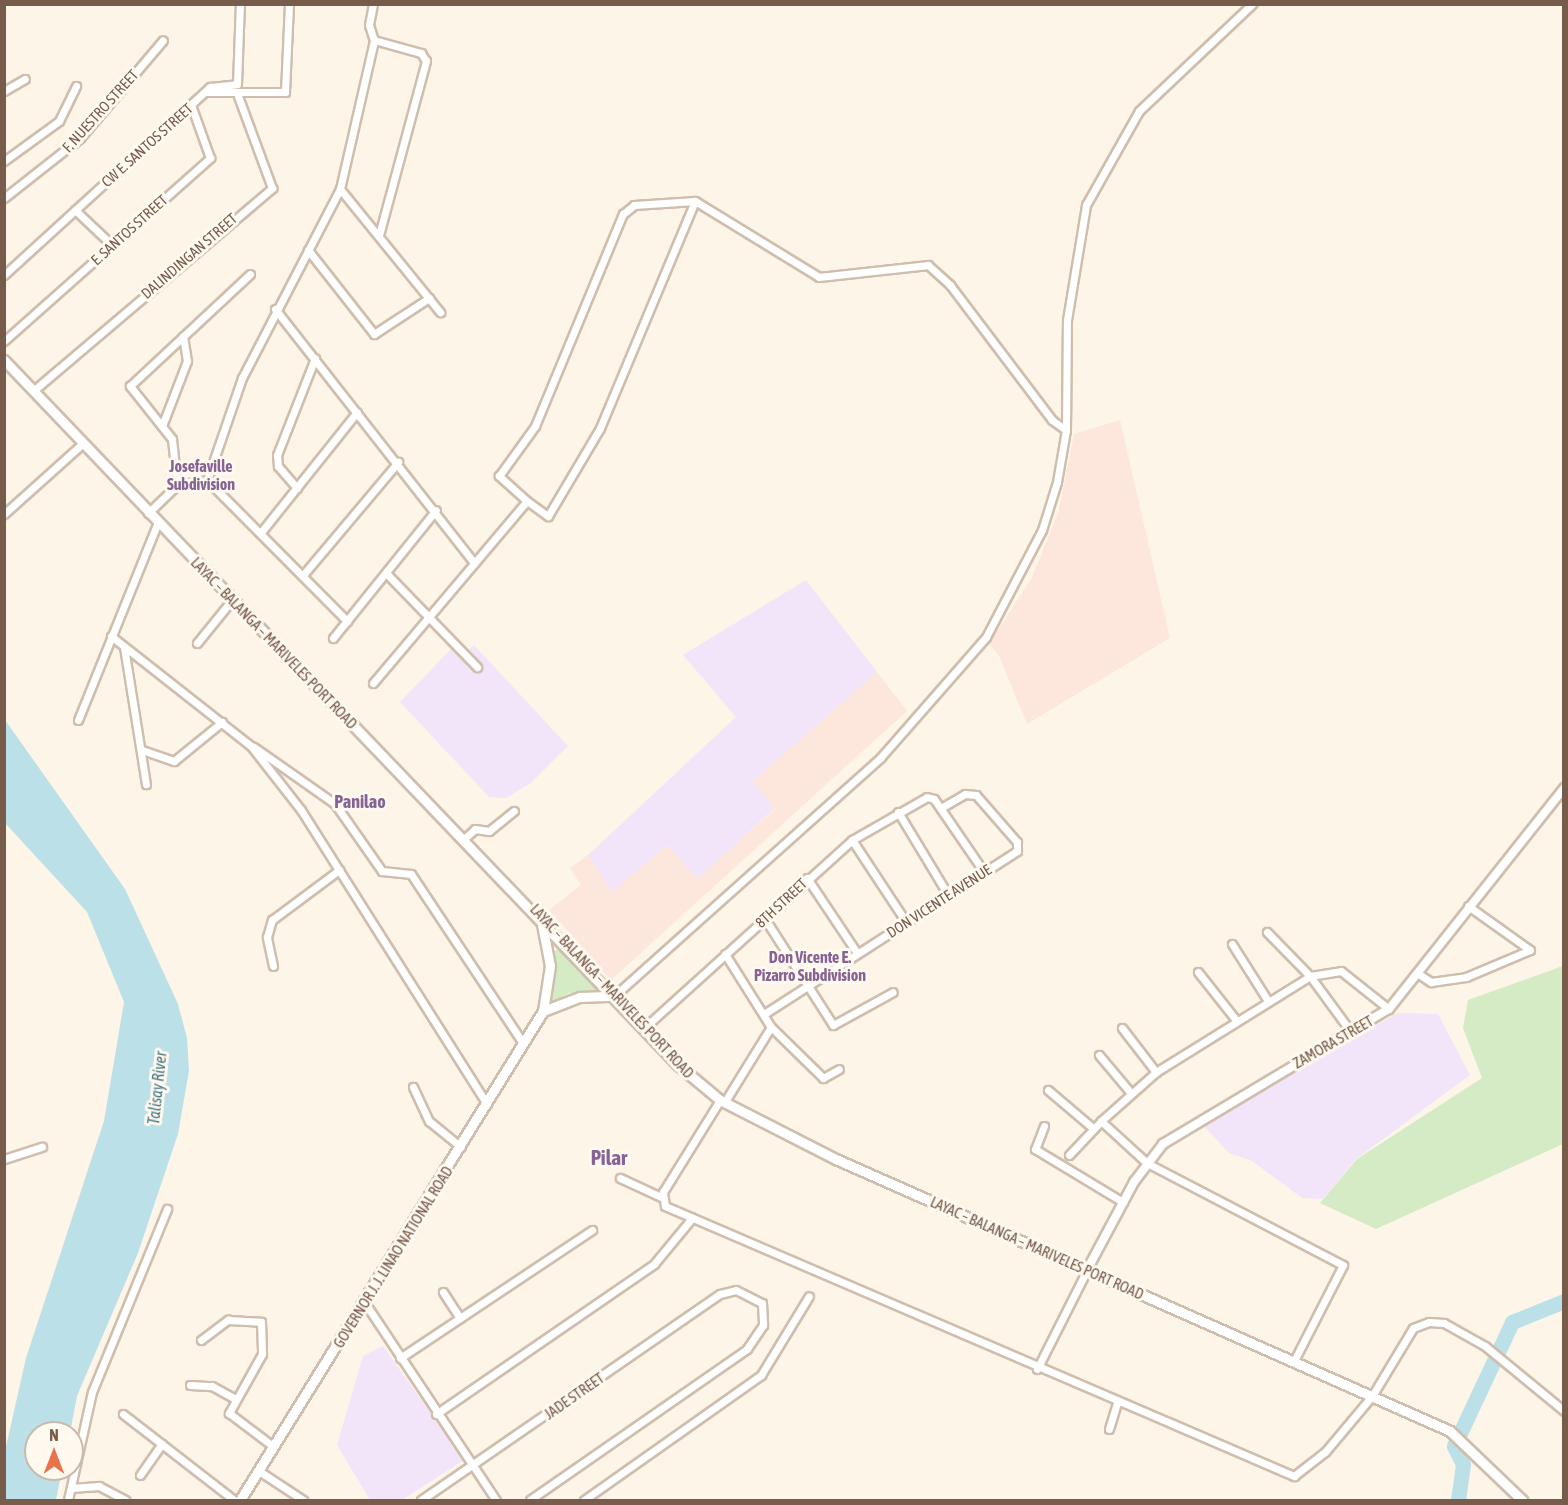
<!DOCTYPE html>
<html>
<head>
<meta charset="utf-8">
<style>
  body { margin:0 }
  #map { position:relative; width:1568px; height:1505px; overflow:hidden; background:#fdf5e8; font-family:"Asap Condensed",sans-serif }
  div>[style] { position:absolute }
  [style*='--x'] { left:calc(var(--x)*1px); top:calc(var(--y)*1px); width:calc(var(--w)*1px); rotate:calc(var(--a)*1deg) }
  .commercial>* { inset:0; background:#fde7dc }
  .education>* { inset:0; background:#f2e5f9 }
  .green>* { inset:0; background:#d4ebc6 }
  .water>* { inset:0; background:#bce0e7 }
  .river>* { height:15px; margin:-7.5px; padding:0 7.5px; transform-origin:7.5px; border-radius:7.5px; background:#bce0e7 }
  .roads { filter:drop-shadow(2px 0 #cfbead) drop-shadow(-2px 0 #cfbead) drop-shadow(0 2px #cfbead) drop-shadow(0 -2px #cfbead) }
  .minor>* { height:7px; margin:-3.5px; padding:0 3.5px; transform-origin:3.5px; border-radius:3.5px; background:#fff }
  .tertiary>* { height:8px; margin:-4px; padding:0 4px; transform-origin:4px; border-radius:4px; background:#fff }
  .secondary>* { height:9px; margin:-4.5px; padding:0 4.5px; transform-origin:4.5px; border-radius:4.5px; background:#fff }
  span { translate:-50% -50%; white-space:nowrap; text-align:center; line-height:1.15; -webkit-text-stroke:6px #fff9ef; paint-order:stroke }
  .street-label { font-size:15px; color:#785c4b }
  .neighbourhood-label { font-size:16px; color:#856394; font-weight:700 }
  .water-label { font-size:16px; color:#417784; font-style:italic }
  .quarter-label { font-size:18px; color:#856394; font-weight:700 }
  .district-label { font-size:21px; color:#856394; font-weight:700 }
  .frame { position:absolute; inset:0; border:6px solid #785c4b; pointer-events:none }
  .north { position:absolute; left:24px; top:1421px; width:60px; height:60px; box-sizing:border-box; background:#fff9ef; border:2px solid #c9baad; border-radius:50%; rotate:0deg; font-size:16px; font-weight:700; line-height:24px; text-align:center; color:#785c4b }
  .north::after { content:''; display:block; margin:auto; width:21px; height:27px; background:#e8734d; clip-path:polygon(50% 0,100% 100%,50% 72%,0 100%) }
</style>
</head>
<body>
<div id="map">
  <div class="commercial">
    <i style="clip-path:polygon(1120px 420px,1170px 638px,1027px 724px,999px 656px,989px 644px,1031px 579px,1058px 514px,1074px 434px)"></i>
    <i style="clip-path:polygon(877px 672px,907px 711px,611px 980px,549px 910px,581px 885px,570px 868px,588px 855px,612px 891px,667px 845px,697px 878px,775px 809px,752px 781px)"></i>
  </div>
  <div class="education">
    <i style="clip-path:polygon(806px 580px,877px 672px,753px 781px,775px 808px,697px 879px,667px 845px,612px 892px,588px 855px,736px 717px,683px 655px)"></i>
    <i style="clip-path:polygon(474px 645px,568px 746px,531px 783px,506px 798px,489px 797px,400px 702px,453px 647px,462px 656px)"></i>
    <i style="clip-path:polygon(1398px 1013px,1438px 1014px,1470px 1075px,1356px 1159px,1323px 1199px,1302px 1198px,1252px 1161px,1229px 1153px,1200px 1122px)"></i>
    <i style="clip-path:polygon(383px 1346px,464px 1460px,402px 1500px,370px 1500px,337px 1445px,363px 1356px)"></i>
  </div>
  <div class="green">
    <i style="clip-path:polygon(561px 948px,600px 993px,569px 993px,548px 1005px,554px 951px)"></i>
    <i style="clip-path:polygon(1563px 966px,1563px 1144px,1376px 1229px,1320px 1203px,1357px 1159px,1482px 1078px,1463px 1028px,1468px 1000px)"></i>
  </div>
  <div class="water">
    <i style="clip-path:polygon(5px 720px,125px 889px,178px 1004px,187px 1038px,189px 1071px,178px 1134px,138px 1253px,77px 1396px,70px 1433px,36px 1433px,36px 1469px,62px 1469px,56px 1500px,5px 1500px,5px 1451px,26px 1358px,104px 1121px,124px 1002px,87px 912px,5px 823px)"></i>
  </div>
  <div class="river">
    <i style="--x:1458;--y:1500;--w:36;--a:-82"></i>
    <i style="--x:1463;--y:1464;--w:20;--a:-117"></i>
    <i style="--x:1454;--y:1446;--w:137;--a:-64.9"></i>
    <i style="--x:1512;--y:1322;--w:56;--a:-22"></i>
  </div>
  <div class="roads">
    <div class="minor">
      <i style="--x:373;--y:4;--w:21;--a:101"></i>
      <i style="--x:369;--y:25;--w:16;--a:72"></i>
      <i style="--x:4;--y:91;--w:24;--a:-30"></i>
      <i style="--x:205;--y:92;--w:80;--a:0"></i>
      <i style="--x:285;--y:92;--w:88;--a:-87.4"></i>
      <i style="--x:4;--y:161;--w:68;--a:-36"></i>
      <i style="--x:59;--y:121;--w:39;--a:-64"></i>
      <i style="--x:340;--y:189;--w:159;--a:50.9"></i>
      <i style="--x:4;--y:198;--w:97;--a:-38.3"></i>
      <i style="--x:80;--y:138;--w:128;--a:-49.7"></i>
      <i style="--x:75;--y:210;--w:51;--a:43.4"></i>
      <i style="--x:308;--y:250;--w:107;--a:51.8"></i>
      <i style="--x:374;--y:334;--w:66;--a:-33.2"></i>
      <i style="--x:4;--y:275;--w:279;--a:-42.4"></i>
      <i style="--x:210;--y:87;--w:27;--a:-6"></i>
      <i style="--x:237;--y:84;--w:80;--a:-87.9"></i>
      <i style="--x:275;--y:309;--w:323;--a:51.9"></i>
      <i style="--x:4;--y:341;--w:276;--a:-41.6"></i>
      <i style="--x:210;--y:158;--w:56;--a:-109.7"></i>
      <i style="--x:33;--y:391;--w:314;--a:-40.3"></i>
      <i style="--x:272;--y:188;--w:98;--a:-110.3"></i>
      <i style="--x:162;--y:426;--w:70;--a:-69"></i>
      <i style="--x:187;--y:361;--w:25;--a:-99"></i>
      <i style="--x:207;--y:480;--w:199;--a:45.2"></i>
      <i style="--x:177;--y:485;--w:46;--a:-96.2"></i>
      <i style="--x:172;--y:439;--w:68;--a:-128.4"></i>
      <i style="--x:130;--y:386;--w:164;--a:-43"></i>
      <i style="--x:297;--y:488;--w:29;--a:-131"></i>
      <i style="--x:278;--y:466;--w:11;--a:-95"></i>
      <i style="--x:277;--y:455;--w:104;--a:-68.6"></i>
      <i style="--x:527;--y:501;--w:26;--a:36"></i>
      <i style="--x:548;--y:516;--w:102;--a:-59.4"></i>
      <i style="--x:600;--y:428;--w:246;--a:-67.3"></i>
      <i style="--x:148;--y:513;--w:40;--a:-44"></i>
      <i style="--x:177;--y:485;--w:30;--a:-9"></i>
      <i style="--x:207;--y:480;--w:108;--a:-71.1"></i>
      <i style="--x:242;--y:378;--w:213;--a:-62.6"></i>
      <i style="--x:340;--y:189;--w:153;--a:-77.1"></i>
      <i style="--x:374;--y:40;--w:49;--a:15.5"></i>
      <i style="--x:421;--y:53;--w:9;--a:58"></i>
      <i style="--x:426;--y:61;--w:180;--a:105.1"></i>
      <i style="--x:4;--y:514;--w:103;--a:-41.9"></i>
      <i style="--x:262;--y:531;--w:152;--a:-51.4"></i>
      <i style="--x:386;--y:573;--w:131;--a:45.9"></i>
      <i style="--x:303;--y:575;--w:148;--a:-49.9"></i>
      <i style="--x:111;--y:636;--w:178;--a:38.2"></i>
      <i style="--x:251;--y:746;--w:81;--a:52"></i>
      <i style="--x:301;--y:810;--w:348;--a:57.7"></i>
      <i style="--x:333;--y:638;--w:164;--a:-51.2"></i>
      <i style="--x:197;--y:643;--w:55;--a:-50.9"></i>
      <i style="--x:124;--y:647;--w:139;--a:80.9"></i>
      <i style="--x:373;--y:683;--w:238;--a:-49.8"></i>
      <i style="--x:527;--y:501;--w:38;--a:-138"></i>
      <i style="--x:499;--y:476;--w:62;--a:-54.2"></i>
      <i style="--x:535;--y:426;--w:230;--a:-67.5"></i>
      <i style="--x:623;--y:214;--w:14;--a:-39"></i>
      <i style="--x:634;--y:205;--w:61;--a:-3.8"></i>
      <i style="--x:695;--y:201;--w:145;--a:31.5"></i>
      <i style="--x:819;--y:277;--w:110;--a:-6.3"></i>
      <i style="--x:928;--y:265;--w:30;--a:42"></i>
      <i style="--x:950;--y:285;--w:169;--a:52.9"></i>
      <i style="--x:1052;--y:420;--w:17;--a:36"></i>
      <i style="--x:78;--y:720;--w:211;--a:-68"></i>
      <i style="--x:254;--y:747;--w:99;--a:35.1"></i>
      <i style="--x:335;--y:804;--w:82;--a:55"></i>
      <i style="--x:382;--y:871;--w:29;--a:6"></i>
      <i style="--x:411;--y:874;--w:203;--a:56.5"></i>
      <i style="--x:142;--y:750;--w:34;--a:19"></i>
      <i style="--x:174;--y:761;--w:62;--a:-39.1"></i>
      <i style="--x:898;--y:812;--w:97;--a:58.9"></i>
      <i style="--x:465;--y:838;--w:13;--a:-42"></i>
      <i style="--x:475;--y:829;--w:14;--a:8"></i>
      <i style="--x:489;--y:831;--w:32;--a:-39"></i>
      <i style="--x:852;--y:840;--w:98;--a:56.6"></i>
      <i style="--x:807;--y:878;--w:90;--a:56.3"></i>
      <i style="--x:765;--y:919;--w:126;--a:57.3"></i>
      <i style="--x:833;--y:1025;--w:68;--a:-28.8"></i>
      <i style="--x:1267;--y:932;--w:62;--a:45.7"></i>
      <i style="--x:1310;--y:976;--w:69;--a:53.8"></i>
      <i style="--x:1232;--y:944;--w:67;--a:57.7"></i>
      <i style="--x:725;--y:954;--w:86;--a:57.8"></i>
      <i style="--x:771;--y:1027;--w:73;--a:44.4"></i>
      <i style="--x:823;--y:1078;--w:18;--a:-29"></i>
      <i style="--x:273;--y:966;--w:30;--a:-102"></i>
      <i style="--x:267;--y:937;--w:18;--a:-74"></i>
      <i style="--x:272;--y:920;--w:84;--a:-36.7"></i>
      <i style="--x:1198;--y:972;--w:61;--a:51.6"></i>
      <i style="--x:1417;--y:973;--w:17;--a:33"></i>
      <i style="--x:1431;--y:982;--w:35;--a:-8"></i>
      <i style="--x:1466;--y:977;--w:69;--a:-22.9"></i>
      <i style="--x:1530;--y:950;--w:76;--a:-144.6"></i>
      <i style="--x:614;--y:996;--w:358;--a:-41.8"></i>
      <i style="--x:881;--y:757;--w:159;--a:-48.8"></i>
      <i style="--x:986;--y:637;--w:121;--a:-62.4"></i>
      <i style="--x:1042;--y:530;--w:50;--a:-72.6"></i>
      <i style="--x:1057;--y:482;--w:53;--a:-80.2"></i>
      <i style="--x:1066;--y:430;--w:110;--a:-89.5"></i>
      <i style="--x:1067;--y:320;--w:117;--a:-80.6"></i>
      <i style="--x:1086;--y:205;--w:108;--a:-60.6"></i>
      <i style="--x:1139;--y:111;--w:156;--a:-43.4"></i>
      <i style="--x:764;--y:1014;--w:301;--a:-32.8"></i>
      <i style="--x:1017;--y:851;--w:9;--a:-90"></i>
      <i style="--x:1017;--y:842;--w:62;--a:-131.1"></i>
      <i style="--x:976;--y:795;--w:11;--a:-175"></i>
      <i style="--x:965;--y:794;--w:28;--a:150"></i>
      <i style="--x:644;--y:1028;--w:280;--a:-42.1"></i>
      <i style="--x:852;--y:840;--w:86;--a:-29.8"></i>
      <i style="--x:927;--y:797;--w:7;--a:16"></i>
      <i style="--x:934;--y:799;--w:88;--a:55.6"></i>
      <i style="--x:1122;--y:1028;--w:56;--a:52.3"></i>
      <i style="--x:1099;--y:1055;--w:48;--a:50"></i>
      <i style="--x:413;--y:1087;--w:38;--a:65"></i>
      <i style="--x:429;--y:1121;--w:41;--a:39.1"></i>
      <i style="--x:1048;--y:1090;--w:60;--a:40.3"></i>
      <i style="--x:720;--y:1100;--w:108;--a:121.8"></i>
      <i style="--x:663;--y:1192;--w:14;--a:82"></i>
      <i style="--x:665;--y:1206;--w:685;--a:23.23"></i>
      <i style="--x:1294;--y:1476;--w:39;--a:-38"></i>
      <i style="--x:1325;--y:1452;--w:73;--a:-50"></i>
      <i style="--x:1372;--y:1396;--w:79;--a:-58.9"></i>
      <i style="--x:1413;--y:1328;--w:17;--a:-21"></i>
      <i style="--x:1429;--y:1322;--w:15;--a:4"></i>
      <i style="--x:1444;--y:1323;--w:47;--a:29.3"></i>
      <i style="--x:1485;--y:1346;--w:102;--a:39.4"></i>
      <i style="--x:724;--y:1103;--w:89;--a:-58.3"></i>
      <i style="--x:1101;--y:1121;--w:74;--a:-41.7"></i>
      <i style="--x:1156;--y:1072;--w:181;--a:-31.9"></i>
      <i style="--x:1310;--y:976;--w:31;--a:-9"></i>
      <i style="--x:1341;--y:971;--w:61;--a:38.4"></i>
      <i style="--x:1044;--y:1126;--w:25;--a:111"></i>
      <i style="--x:1035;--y:1149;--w:103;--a:31.1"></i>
      <i style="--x:1069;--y:1155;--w:47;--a:-46.7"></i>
      <i style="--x:1101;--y:1121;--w:62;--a:42.4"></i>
      <i style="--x:1147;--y:1163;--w:221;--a:27.5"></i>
      <i style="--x:1343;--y:1265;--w:106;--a:117.1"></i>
      <i style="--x:4;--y:1159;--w:40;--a:-18"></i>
      <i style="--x:620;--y:1178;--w:45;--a:24.9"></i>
      <i style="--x:443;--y:1292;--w:31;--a:57"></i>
      <i style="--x:365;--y:1303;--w:237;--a:56.4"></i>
      <i style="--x:201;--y:1340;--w:34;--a:-37"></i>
      <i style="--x:228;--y:1320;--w:33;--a:3"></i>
      <i style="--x:261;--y:1322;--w:32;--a:88"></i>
      <i style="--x:262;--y:1354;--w:68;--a:119.2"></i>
      <i style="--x:229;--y:1413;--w:56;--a:37.1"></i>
      <i style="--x:400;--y:1358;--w:231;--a:-33.7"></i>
      <i style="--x:1037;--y:1369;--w:111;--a:-63.2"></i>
      <i style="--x:190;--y:1385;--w:22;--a:3"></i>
      <i style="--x:212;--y:1386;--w:25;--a:29"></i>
      <i style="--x:123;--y:1414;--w:140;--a:37.8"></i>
      <i style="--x:436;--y:1414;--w:265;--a:-34.5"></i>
      <i style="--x:654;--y:1264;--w:60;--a:-50.4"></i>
      <i style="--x:1109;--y:1429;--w:27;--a:-73"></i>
      <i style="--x:259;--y:1471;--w:53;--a:33.4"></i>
      <i style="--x:140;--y:1475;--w:38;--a:-55"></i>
      <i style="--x:71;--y:1488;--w:28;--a:-4"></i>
      <i style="--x:99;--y:1486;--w:30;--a:28"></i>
      <i style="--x:68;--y:1500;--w:111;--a:-77.5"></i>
      <i style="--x:92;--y:1392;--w:198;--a:-67.7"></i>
      <i style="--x:421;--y:1500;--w:363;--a:-34.6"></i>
      <i style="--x:720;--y:1294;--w:16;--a:-14"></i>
      <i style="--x:736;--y:1290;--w:29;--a:27"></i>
      <i style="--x:762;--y:1303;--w:22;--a:87"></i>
      <i style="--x:763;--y:1325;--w:29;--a:124"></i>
      <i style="--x:747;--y:1349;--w:264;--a:145.2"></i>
      <i style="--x:584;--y:1500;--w:217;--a:-35.2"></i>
      <i style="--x:761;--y:1375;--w:92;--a:-58.7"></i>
    </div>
    <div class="tertiary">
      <i style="--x:1087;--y:1270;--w:100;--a:-61.9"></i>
      <i style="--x:1134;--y:1182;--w:48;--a:-52.7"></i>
      <i style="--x:1163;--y:1144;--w:263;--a:-30.9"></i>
      <i style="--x:1389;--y:1009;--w:282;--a:-51.6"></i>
    </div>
    <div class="secondary">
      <i style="--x:4;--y:360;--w:975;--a:46.29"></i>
      <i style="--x:678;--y:1065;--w:55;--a:39.8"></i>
      <i style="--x:720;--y:1100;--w:132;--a:27"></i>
      <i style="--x:838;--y:1160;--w:669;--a:23.88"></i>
      <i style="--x:1450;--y:1431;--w:100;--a:43.8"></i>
      <i style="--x:543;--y:1011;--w:40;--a:-21"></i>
      <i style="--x:580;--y:997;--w:34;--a:-2"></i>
      <i style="--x:240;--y:1500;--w:575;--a:-58.22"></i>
      <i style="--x:543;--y:1011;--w:46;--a:-81.2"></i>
      <i style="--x:550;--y:966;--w:48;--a:-100.8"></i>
    </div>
  </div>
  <div class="street-label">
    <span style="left:100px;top:111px;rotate:-48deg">F. NUESTRO STREET</span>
    <span style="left:147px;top:145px;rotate:-42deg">CW E. SANTOS STREET</span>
    <span style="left:129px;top:230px;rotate:-42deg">E. SANTOS STREET</span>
    <span style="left:189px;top:256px;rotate:-41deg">DALINDINGAN STREET</span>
    <span style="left:274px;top:643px;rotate:46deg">LAYAC – BALANGA – MARIVELES PORT ROAD</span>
    <span style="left:939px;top:901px;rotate:-33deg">DON VICENTE AVENUE</span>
    <span style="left:781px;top:903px;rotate:-43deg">8TH STREET</span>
    <span style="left:612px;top:991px;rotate:47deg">LAYAC – BALANGA – MARIVELES PORT ROAD</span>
    <span style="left:1333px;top:1042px;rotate:-30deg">ZAMORA STREET</span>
    <span style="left:1037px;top:1248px;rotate:24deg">LAYAC – BALANGA – MARIVELES PORT ROAD</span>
    <span style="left:393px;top:1257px;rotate:-58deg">GOVERNOR J. J. LINAO NATIONAL ROAD</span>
    <span style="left:574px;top:1396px;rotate:-35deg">JADE STREET</span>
  </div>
  <div class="neighbourhood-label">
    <span style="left:201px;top:475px">Josefaville<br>Subdivision</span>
    <span style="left:810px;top:966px">Don Vicente E.<br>Pizarro Subdivision</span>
  </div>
  <div class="water-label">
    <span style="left:157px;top:1088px;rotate:-84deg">Talisay River</span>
  </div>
  <div class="quarter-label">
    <span style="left:360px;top:802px">Panilao</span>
  </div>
  <div class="district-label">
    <span style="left:609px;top:1157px">Pilar</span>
  </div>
  <div class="frame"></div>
  <div class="north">N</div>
</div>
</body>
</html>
